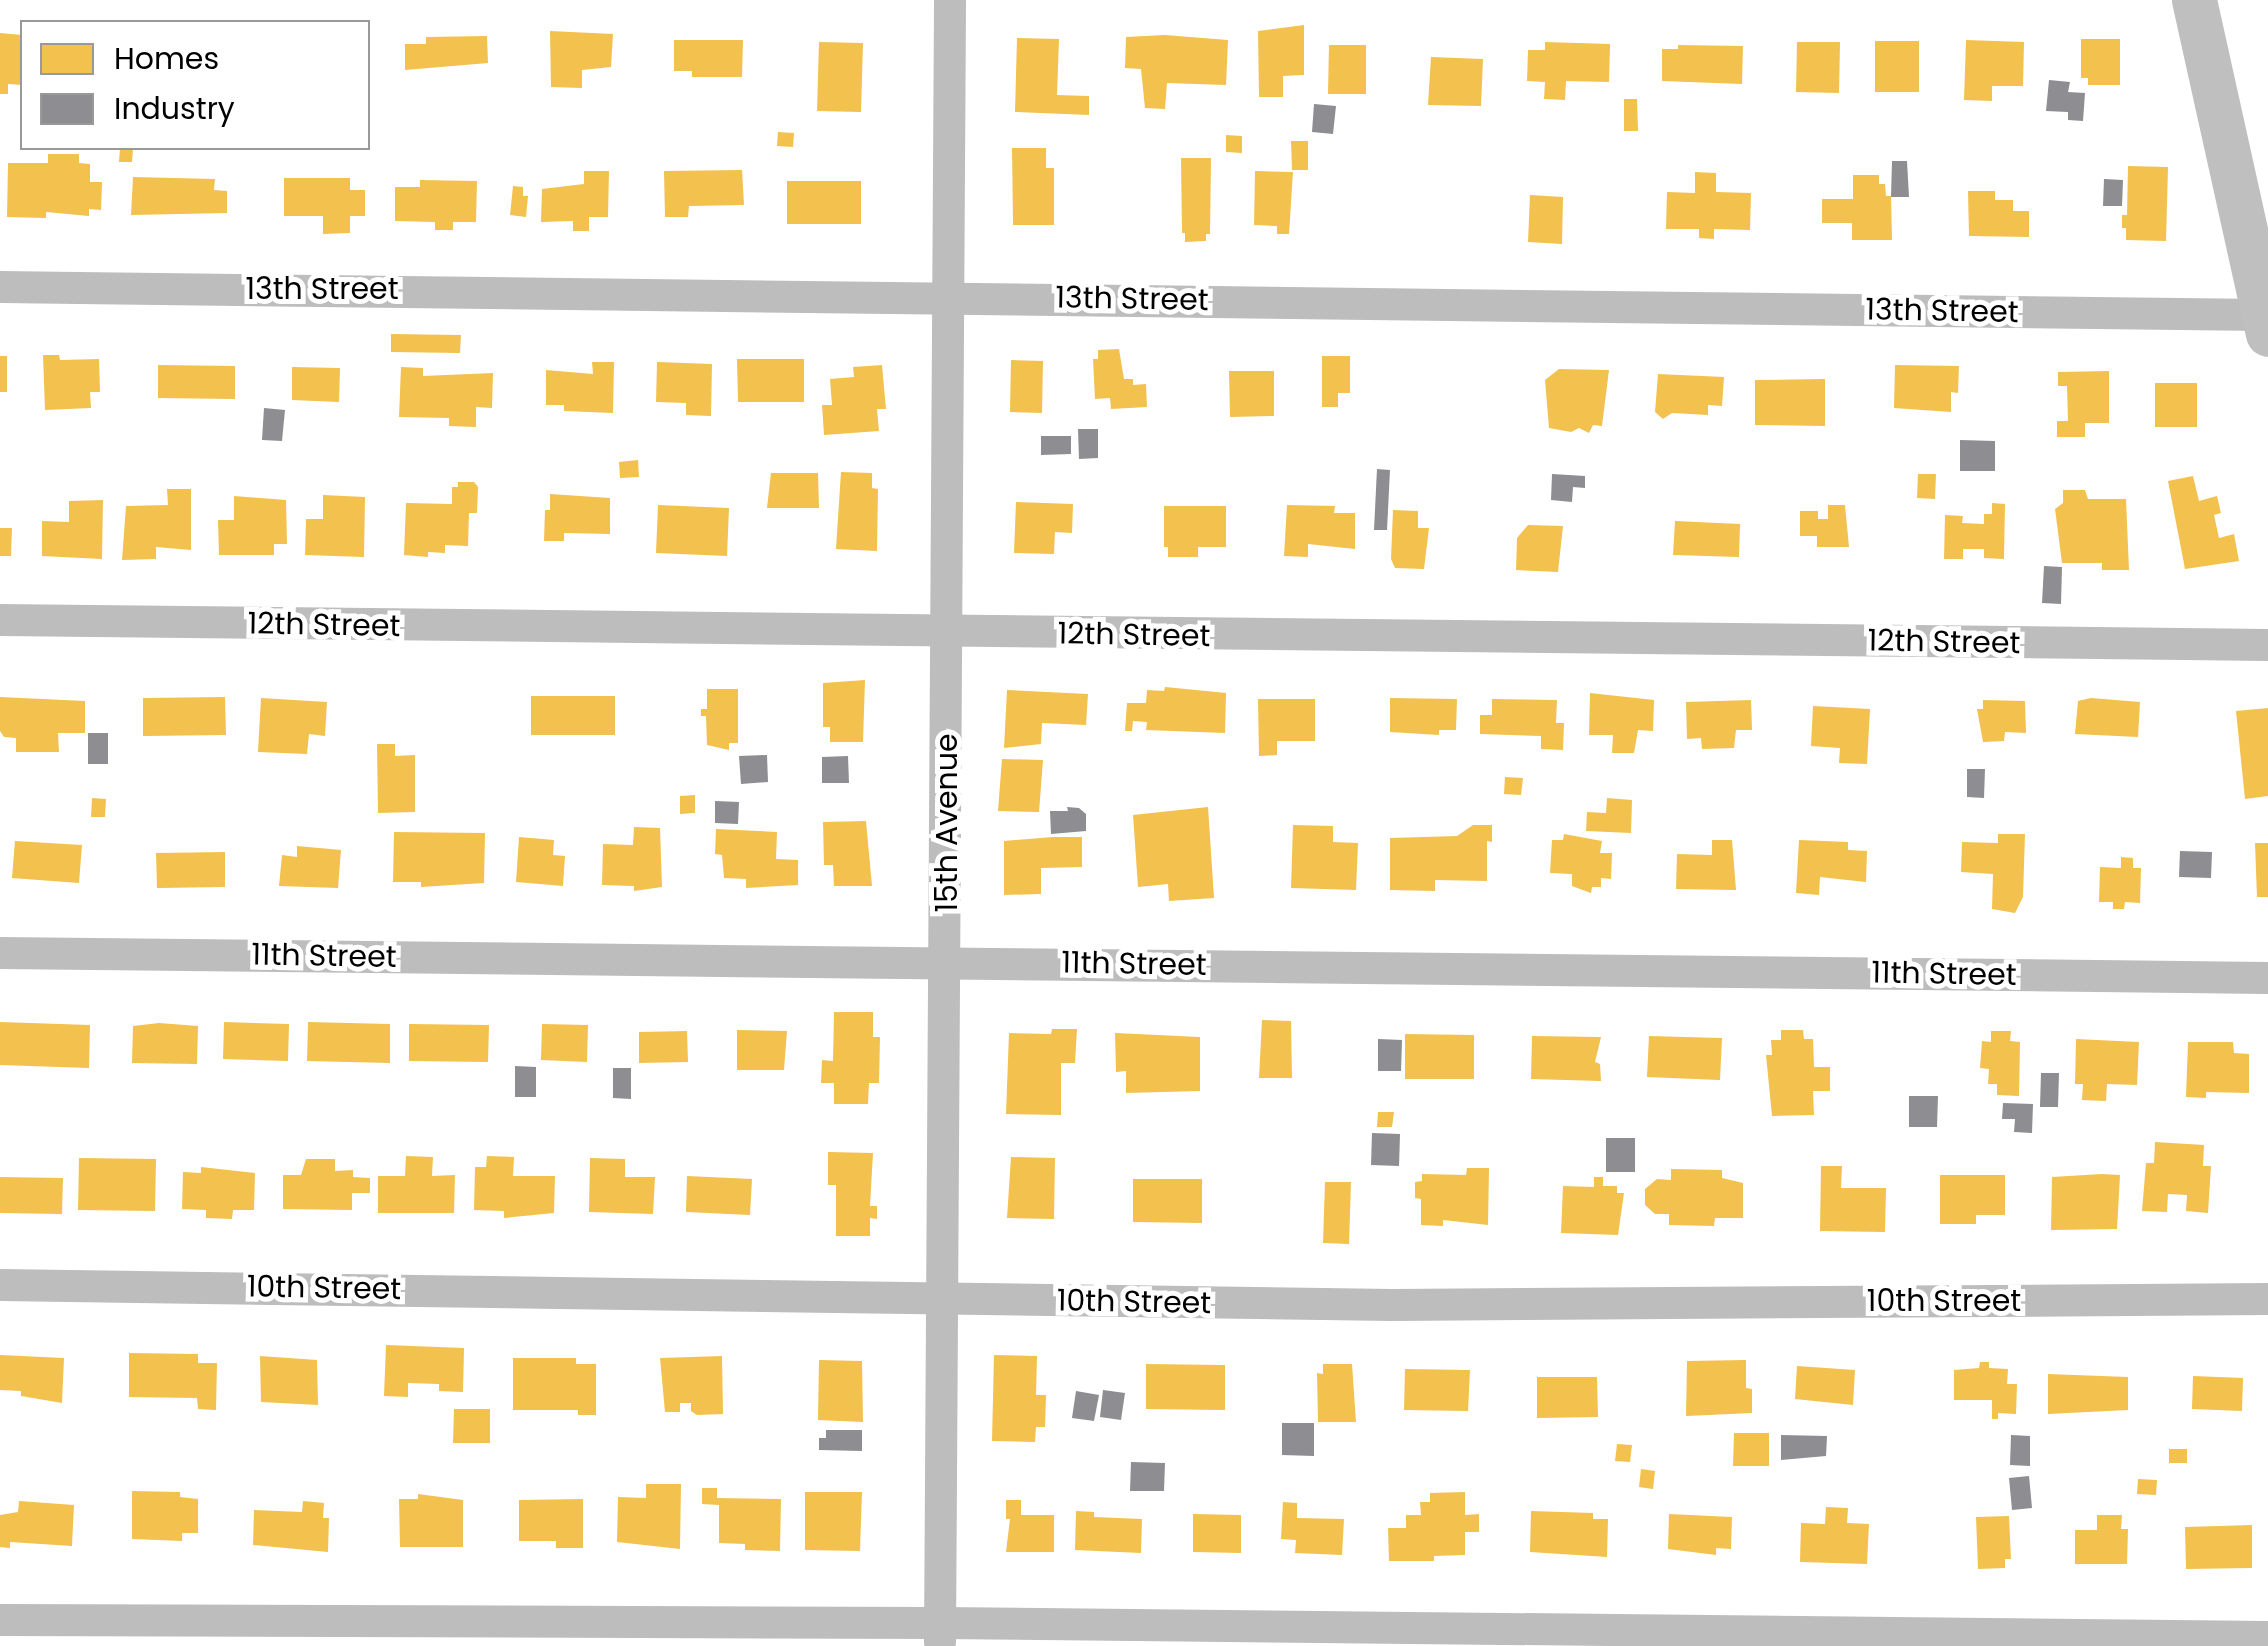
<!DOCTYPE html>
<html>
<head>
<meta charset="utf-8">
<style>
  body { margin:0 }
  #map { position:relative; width:2268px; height:1646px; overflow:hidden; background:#fff; font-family:Poppins,sans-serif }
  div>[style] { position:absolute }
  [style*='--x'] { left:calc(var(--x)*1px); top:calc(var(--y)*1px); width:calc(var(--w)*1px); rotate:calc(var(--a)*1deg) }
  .homes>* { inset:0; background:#f2c14e }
  .industry>* { inset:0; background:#8d8d92 }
  .minor>* { height:32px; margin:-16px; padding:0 16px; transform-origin:16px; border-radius:16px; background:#bdbdbd }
  .secondary>* { height:45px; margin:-22.5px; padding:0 22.5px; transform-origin:22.5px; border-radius:22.5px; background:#bfbfbf }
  span { translate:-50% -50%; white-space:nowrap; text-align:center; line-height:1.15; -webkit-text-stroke:10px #fff; paint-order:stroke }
  .street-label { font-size:30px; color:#000 }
  .legend { position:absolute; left:20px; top:20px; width:350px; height:130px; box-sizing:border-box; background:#fff; border:2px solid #999; margin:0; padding:12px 18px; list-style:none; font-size:30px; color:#000 }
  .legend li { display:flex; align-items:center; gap:20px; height:50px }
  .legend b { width:50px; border:2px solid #999 }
</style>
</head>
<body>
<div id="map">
  <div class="homes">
    <i style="clip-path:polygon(1304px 25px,1304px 75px,1283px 76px,1283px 97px,1259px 97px,1258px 31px)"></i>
    <i style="clip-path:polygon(550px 31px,613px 34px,611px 67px,582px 70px,582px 88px,551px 87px)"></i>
    <i style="clip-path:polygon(0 33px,22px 35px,22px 85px,8px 84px,8px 94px,0 94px)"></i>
    <i style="clip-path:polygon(1165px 35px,1228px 40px,1226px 85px,1167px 83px,1165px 109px,1145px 108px,1141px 69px,1125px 68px,1126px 37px)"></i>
    <i style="clip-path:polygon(487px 36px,488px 63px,405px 70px,405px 44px,426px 44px,426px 37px)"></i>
    <i style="clip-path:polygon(1017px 38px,1059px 39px,1057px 95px,1089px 96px,1089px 115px,1015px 112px)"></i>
    <i style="clip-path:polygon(2081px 39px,2120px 39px,2120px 85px,2088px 85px,2088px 78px,2081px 78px)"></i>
    <i style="clip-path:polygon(674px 40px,743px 40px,742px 77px,692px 77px,692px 71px,674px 71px)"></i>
    <i style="clip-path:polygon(1966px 40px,2024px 42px,2023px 86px,1992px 86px,1992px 101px,1964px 100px)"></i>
    <i style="clip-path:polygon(1875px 41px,1919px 41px,1919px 92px,1875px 92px)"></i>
    <i style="clip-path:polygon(819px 42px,863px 43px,861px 112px,817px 111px)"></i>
    <i style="clip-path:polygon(1545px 42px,1610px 44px,1609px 82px,1566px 81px,1565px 100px,1544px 99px,1545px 82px,1527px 81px,1528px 50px,1545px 50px)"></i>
    <i style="clip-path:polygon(1797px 42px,1840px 42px,1839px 93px,1796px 92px)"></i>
    <i style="clip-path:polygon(1329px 45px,1366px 45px,1366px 94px,1328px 94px)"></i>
    <i style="clip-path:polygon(1678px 45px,1743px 46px,1742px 84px,1662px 81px,1662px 49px,1678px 49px)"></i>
    <i style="clip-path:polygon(1431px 57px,1483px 59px,1481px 106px,1428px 105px)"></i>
    <i style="clip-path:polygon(1624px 99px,1637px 99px,1638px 131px,1624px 131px)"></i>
    <i style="clip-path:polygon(778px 132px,794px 133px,793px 147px,777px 146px)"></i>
    <i style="clip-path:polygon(1226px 135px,1242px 136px,1242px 153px,1226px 152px)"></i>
    <i style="clip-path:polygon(1291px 141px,1308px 141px,1308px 170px,1292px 170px)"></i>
    <i style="clip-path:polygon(120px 148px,133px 148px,132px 162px,119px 162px)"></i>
    <i style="clip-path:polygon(1012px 148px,1046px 148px,1046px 168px,1054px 168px,1054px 225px,1013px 225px)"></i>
    <i style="clip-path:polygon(48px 154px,79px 154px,79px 163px,90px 164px,90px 182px,102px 182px,101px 210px,89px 209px,89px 216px,46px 212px,46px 218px,7px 217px,8px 163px,48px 163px)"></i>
    <i style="clip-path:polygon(1181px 158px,1211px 158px,1210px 234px,1206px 234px,1206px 241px,1185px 242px,1185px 233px,1182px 233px)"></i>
    <i style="clip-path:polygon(2128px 166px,2168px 167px,2166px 241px,2126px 240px,2126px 228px,2122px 228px,2122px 215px,2127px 215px)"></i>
    <i style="clip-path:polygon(742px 170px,744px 205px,689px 206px,688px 217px,665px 217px,664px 171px)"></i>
    <i style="clip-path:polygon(584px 171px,609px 171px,608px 217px,589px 217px,589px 231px,573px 231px,573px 221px,541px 222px,542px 189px,584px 184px)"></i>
    <i style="clip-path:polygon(1255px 171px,1293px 172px,1289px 234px,1277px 234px,1277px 226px,1254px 225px)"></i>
    <i style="clip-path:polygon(1695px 172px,1716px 173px,1716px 192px,1751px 193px,1750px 230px,1714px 229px,1714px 239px,1699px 238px,1699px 229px,1666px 229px,1667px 192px,1695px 193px)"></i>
    <i style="clip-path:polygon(1853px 175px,1879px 175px,1879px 184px,1885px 184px,1886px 196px,1891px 196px,1892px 240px,1852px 240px,1852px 223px,1822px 223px,1822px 199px,1853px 199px)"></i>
    <i style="clip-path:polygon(133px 177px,215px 179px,214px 190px,227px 191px,227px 213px,131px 215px)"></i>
    <i style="clip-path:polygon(284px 178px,350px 178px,350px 190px,365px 190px,365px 216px,350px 216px,350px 233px,323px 234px,323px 216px,284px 216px)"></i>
    <i style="clip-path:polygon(420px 180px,477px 181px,476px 222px,453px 222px,453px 230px,435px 230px,435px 222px,395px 221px,395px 187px,420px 187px)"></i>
    <i style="clip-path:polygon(787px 181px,861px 181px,861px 224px,787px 224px)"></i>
    <i style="clip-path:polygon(513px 186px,523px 187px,523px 196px,528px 196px,526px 217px,510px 215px)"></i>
    <i style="clip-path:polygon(1968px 191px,1995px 191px,1995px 200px,2013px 200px,2013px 211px,2029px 211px,2029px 237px,1969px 236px)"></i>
    <i style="clip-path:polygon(1530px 195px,1563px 197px,1562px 244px,1528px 242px)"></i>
    <i style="clip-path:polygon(391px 334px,461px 335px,460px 353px,391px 352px)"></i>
    <i style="clip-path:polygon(1119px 349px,1124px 379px,1133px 379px,1133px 385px,1146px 384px,1147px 407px,1111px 409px,1110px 398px,1095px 399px,1093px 359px,1098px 359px,1098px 350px)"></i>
    <i style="clip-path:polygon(43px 355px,59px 355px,60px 360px,99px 359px,100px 392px,90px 392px,91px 408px,45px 410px)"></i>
    <i style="clip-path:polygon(0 356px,7px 356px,7px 392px,0 392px)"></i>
    <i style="clip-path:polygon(1322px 356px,1350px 356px,1350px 393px,1338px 393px,1338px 407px,1322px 407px)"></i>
    <i style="clip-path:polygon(737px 359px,804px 359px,804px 402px,738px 402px)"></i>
    <i style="clip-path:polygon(1011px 360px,1043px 361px,1042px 413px,1010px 412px)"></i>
    <i style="clip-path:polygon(592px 362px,614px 362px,613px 413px,564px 411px,564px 405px,546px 405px,546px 370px,593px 374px)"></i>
    <i style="clip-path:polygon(657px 362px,712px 364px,711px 416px,686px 415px,686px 403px,656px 402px)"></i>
    <i style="clip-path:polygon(158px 365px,235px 366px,235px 399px,158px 398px)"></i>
    <i style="clip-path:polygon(882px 365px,886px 409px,877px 409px,879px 431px,824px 435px,822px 405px,832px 405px,830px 379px,854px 377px,853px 367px)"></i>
    <i style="clip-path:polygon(1895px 365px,1959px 366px,1958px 393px,1951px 392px,1951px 412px,1894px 408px)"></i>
    <i style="clip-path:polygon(292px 367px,340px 368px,339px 402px,292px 400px)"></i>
    <i style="clip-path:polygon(401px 367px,423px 368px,423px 376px,493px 373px,492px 408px,476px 407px,476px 427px,449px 426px,449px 418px,399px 417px)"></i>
    <i style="clip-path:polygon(1559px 369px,1609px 370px,1602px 426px,1593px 425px,1589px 433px,1579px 428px,1571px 432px,1549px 428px,1545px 380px)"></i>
    <i style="clip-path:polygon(1229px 371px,1274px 371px,1274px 416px,1230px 417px)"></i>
    <i style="clip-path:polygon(2109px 371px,2109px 423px,2085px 423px,2085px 437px,2057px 437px,2057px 421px,2068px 421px,2067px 386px,2058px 386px,2058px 372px)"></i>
    <i style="clip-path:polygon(1658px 374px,1724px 377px,1722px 406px,1708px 405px,1708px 415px,1672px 413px,1663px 419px,1655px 412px)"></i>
    <i style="clip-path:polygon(1825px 379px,1825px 426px,1755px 425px,1755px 380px)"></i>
    <i style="clip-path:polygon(2155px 383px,2197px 383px,2197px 427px,2155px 427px)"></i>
    <i style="clip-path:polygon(638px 460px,639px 477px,620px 478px,619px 462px)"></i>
    <i style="clip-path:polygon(841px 472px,872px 473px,872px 488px,878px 489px,877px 551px,836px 549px)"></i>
    <i style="clip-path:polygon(771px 473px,818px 473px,819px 508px,767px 508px)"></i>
    <i style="clip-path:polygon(1918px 474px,1936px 474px,1935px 499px,1917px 498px)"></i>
    <i style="clip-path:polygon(2193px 476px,2199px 501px,2217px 496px,2221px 513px,2214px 515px,2219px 538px,2234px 534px,2239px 561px,2185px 569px,2168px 481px)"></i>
    <i style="clip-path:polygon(458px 482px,474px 482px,478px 487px,477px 513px,469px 513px,468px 546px,445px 545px,445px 553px,428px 552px,428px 557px,404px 555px,406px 503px,452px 504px,452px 487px,458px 487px)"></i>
    <i style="clip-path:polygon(167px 489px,191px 489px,191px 550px,156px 547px,156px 559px,122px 560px,126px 506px,168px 505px)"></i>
    <i style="clip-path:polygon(2063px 490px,2085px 490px,2088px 499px,2126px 499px,2129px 570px,2102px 570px,2102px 563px,2062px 563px,2055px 509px,2063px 503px)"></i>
    <i style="clip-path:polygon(550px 494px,610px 498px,610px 534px,564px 533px,564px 541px,544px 541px,545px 510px,550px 510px)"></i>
    <i style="clip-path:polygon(323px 495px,365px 497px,364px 557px,305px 555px,306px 519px,323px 519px)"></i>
    <i style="clip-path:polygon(234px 496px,286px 500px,287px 544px,274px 544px,274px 555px,219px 555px,218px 520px,234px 520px)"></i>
    <i style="clip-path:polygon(103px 500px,102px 559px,42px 556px,42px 521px,69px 522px,69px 501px)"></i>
    <i style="clip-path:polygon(1016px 502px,1073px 504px,1072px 533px,1055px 532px,1054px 554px,1014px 553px)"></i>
    <i style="clip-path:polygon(1992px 503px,2005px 504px,2004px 559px,1984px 558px,1984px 549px,1963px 549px,1963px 559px,1944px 559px,1945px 515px,1963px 516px,1962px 523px,1984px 524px,1984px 514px,1992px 514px)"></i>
    <i style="clip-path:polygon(658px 505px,729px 508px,727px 556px,656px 553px)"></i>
    <i style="clip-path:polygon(1287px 505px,1335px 506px,1334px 513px,1355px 513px,1355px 549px,1308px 544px,1308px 557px,1284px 556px)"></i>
    <i style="clip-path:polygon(1828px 505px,1845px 505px,1849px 547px,1817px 547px,1817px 536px,1800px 536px,1800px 511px,1818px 511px,1818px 519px,1828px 519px)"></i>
    <i style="clip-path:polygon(1164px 506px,1226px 506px,1226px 547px,1198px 547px,1198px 557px,1168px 557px,1168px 547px,1164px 547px)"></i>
    <i style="clip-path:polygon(1393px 510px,1418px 511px,1418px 528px,1429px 528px,1424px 569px,1395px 568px,1391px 559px)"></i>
    <i style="clip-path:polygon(1675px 521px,1740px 524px,1739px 557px,1673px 555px)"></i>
    <i style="clip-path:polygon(1528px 525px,1563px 526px,1558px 572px,1516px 570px,1517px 538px)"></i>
    <i style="clip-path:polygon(0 528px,12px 528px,11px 556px,0 556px)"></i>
    <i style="clip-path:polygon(865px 680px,863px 742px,830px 742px,830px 727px,823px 727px,823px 683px)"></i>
    <i style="clip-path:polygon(1165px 687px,1226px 693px,1225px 733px,1146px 730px,1147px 722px,1133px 721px,1132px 731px,1125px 731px,1127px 703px,1146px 703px,1147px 690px,1164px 691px)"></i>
    <i style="clip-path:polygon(707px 689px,738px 689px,738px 743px,729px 743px,729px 750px,707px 745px,706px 716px,701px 716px,701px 709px,707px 709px)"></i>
    <i style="clip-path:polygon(1007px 690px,1088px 694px,1086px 725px,1042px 723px,1041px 744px,1004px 748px)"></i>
    <i style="clip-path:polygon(1590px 693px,1654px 700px,1653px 731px,1638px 730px,1634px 753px,1612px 753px,1613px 735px,1589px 735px)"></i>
    <i style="clip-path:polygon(531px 696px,615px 696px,615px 735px,531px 735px)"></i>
    <i style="clip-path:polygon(0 697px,85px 701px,85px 733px,58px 733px,59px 752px,16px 752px,16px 738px,4px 737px,0 731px)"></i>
    <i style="clip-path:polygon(225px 697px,226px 735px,143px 736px,143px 698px)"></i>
    <i style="clip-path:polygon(261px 698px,327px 702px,325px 736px,309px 734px,307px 754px,258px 752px)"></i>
    <i style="clip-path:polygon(1390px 698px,1457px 699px,1456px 730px,1439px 730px,1439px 735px,1390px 732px)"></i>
    <i style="clip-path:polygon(2091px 698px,2140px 702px,2138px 737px,2075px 734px,2078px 701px)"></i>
    <i style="clip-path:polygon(1258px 699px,1315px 699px,1315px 741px,1277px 741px,1277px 755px,1259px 756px)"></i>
    <i style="clip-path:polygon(1492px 699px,1557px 700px,1556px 723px,1564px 723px,1563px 750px,1541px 749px,1541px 736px,1480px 734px,1480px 715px,1492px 715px)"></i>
    <i style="clip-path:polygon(1751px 700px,1752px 730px,1736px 730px,1734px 748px,1702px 749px,1701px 738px,1687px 739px,1686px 702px)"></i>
    <i style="clip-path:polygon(1983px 700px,2025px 701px,2026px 733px,2005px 732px,2004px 741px,1983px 742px,1977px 709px,1983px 709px)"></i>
    <i style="clip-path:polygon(1813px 706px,1870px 709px,1867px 764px,1839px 763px,1840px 748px,1811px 746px)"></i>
    <i style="clip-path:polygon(2268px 708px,2268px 796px,2245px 799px,2236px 711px)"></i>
    <i style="clip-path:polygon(377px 744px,395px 744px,395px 756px,415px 755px,415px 812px,378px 813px)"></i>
    <i style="clip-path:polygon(1002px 759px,1043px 760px,1039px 812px,998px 811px)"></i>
    <i style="clip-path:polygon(1505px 777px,1523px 778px,1521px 795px,1504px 794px)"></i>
    <i style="clip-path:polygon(695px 795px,695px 813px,680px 814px,680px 796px)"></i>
    <i style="clip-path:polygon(92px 798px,106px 799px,105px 817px,91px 817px)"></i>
    <i style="clip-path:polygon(1607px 798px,1632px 800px,1631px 833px,1586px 831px,1587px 812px,1606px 813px)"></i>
    <i style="clip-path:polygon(1208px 807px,1214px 898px,1169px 901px,1168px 884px,1138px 887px,1133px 815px)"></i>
    <i style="clip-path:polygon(866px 821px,872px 886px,834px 886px,833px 865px,824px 865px,823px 822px)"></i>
    <i style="clip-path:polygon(1293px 825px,1333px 826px,1333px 842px,1358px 843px,1356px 890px,1291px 888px)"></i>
    <i style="clip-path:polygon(1473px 825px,1492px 825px,1492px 842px,1487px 841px,1487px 881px,1435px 880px,1435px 891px,1390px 890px,1390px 838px,1457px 836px)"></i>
    <i style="clip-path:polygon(634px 827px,660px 828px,662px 887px,634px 891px,634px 886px,602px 885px,603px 844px,633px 845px)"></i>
    <i style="clip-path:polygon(716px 829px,777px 832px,776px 859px,798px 860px,798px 885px,746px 888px,746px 879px,724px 878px,722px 855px,715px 854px)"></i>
    <i style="clip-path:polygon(394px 832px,485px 833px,484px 883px,421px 887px,421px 882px,393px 882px)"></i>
    <i style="clip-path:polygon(1564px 834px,1602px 841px,1600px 853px,1612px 853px,1611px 879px,1601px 878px,1601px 887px,1592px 887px,1591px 893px,1572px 886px,1572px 874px,1550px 873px,1552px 840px,1563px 840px)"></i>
    <i style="clip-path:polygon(1998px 834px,2025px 834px,2023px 897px,2015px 913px,1992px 909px,1993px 874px,1961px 872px,1962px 842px,1998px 843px)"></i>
    <i style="clip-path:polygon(519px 837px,554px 840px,553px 855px,565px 856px,563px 886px,516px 882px)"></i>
    <i style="clip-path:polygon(1053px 837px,1082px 837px,1082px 867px,1041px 868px,1041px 894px,1004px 895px,1004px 841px)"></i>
    <i style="clip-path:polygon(1712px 840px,1732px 840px,1736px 890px,1676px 889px,1677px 854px,1712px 855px)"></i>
    <i style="clip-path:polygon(1799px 840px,1848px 842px,1848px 850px,1867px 851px,1866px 882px,1820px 877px,1819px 895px,1796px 893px)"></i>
    <i style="clip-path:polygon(15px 841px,82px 845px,79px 883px,12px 878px)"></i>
    <i style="clip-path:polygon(2255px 843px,2268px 843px,2268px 897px,2257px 897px)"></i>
    <i style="clip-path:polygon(297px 846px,341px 850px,338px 888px,279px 886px,282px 855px,297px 857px)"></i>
    <i style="clip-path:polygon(225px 852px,225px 887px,157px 888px,156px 853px)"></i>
    <i style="clip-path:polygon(2121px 857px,2133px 858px,2133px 868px,2141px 868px,2140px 903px,2125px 902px,2124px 909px,2113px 909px,2113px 902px,2099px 902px,2100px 867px,2121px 868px)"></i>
    <i style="clip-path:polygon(834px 1012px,873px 1012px,873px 1037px,880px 1037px,879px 1083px,869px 1083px,868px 1104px,834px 1104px,834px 1083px,821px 1083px,822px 1060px,833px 1061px)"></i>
    <i style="clip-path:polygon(1262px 1020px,1291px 1021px,1292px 1078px,1259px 1078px)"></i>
    <i style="clip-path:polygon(0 1022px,90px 1025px,89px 1068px,0 1065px)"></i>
    <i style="clip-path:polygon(224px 1022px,289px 1024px,288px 1061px,223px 1059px)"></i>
    <i style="clip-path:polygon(308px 1022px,390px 1024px,390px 1063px,307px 1061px)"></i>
    <i style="clip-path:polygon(159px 1023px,198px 1026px,197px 1064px,132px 1063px,133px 1026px)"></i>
    <i style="clip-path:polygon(409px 1024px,489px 1025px,488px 1062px,409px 1061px)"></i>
    <i style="clip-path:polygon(542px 1024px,588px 1025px,587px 1062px,541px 1060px)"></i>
    <i style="clip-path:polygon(1052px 1029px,1077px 1029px,1075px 1063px,1061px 1063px,1061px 1115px,1006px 1114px,1009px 1033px,1051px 1034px)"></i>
    <i style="clip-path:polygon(737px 1030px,787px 1031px,784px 1070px,737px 1070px)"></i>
    <i style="clip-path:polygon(1781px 1030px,1803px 1030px,1804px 1039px,1813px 1039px,1814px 1067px,1830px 1067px,1830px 1091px,1813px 1091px,1814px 1115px,1772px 1116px,1766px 1055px,1772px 1055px,1771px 1040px,1781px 1040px)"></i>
    <i style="clip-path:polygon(687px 1031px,688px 1062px,639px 1063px,639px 1032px)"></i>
    <i style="clip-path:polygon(1991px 1031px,2011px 1031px,2010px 1041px,2020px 1042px,2019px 1096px,1997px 1095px,1997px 1084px,1988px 1084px,1989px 1069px,1980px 1068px,1982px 1041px,1991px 1042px)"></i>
    <i style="clip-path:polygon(1115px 1033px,1200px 1037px,1200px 1091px,1126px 1093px,1126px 1071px,1116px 1072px)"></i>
    <i style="clip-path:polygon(1405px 1034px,1474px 1035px,1474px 1079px,1405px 1079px)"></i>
    <i style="clip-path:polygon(1532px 1036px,1601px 1037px,1595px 1062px,1600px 1064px,1601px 1081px,1531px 1079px)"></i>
    <i style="clip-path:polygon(1649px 1036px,1722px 1038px,1720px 1080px,1647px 1077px)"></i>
    <i style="clip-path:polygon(2076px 1039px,2139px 1042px,2137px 1085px,2107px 1084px,2106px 1101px,2082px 1100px,2083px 1084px,2075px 1084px)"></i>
    <i style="clip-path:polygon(2188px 1042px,2233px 1042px,2234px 1053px,2249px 1054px,2249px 1093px,2206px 1092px,2206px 1098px,2186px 1097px)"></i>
    <i style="clip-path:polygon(1378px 1112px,1394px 1112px,1392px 1127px,1377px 1127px)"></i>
    <i style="clip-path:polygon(2155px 1142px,2204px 1145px,2203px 1166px,2211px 1166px,2208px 1213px,2186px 1211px,2187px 1195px,2168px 1194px,2167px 1212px,2142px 1211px,2146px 1163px,2154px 1163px)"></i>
    <i style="clip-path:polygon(828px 1152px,873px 1153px,870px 1206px,877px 1206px,877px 1219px,870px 1218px,870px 1236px,836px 1236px,836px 1185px,828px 1185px)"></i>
    <i style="clip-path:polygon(406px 1156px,433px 1157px,432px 1176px,455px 1175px,454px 1213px,378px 1213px,378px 1176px,405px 1176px)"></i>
    <i style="clip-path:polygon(487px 1156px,514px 1157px,513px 1176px,555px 1176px,554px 1213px,504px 1218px,504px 1211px,474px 1210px,475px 1167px,486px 1167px)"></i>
    <i style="clip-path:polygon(1011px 1157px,1055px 1158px,1054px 1219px,1007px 1218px)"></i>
    <i style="clip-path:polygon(79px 1158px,156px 1159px,155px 1211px,78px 1210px)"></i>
    <i style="clip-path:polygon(590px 1158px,625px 1159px,625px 1177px,655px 1177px,653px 1214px,589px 1212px)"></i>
    <i style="clip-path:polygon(306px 1159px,335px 1159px,335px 1171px,353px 1170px,353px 1177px,370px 1178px,370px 1193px,352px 1193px,352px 1210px,283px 1209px,283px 1175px,301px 1175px)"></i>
    <i style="clip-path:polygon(1821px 1166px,1842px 1166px,1841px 1188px,1886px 1188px,1885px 1232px,1820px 1231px)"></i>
    <i style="clip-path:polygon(201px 1167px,255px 1173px,254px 1210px,233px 1210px,232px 1219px,206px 1218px,206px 1210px,182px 1209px,183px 1172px,201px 1173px)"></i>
    <i style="clip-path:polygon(1467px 1168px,1489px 1168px,1488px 1225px,1443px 1220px,1443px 1226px,1421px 1225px,1421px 1199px,1415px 1198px,1415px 1182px,1422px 1181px,1422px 1174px,1466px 1175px)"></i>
    <i style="clip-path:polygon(1671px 1169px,1722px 1170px,1722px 1178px,1743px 1183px,1743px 1218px,1715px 1218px,1714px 1226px,1669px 1225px,1669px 1214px,1655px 1214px,1645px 1205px,1645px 1189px,1657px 1179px,1671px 1180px)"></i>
    <i style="clip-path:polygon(2102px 1174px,2120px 1175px,2117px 1229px,2051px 1230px,2052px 1177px)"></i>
    <i style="clip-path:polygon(1940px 1175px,2005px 1175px,2005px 1215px,1976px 1215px,1976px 1224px,1940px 1224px)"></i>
    <i style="clip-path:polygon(687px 1176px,752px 1179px,750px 1215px,686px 1212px)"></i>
    <i style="clip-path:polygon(0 1177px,63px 1178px,62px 1214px,0 1213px)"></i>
    <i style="clip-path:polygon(1594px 1177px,1603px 1177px,1603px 1186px,1617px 1186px,1617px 1193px,1624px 1193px,1618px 1235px,1561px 1233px,1563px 1186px,1594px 1187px)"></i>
    <i style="clip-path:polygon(1133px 1179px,1202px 1179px,1202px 1223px,1133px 1222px)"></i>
    <i style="clip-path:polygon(1325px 1182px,1351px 1182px,1349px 1244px,1323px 1243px)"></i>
    <i style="clip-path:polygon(386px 1345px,464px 1348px,463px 1392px,439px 1391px,439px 1384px,408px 1383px,408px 1397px,384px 1396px)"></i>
    <i style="clip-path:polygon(129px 1353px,198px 1354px,198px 1363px,217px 1363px,216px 1410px,198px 1409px,197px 1398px,129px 1397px)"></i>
    <i style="clip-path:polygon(0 1355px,64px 1358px,62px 1403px,21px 1396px,21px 1391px,0 1390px)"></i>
    <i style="clip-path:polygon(994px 1355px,1037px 1356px,1036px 1395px,1046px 1395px,1045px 1427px,1036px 1427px,1035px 1442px,992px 1441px)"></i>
    <i style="clip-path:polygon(260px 1356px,317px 1360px,318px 1405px,261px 1402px)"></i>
    <i style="clip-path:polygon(722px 1356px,723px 1414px,697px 1415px,691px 1411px,691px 1403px,680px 1403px,680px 1412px,665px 1412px,660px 1358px)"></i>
    <i style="clip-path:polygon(513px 1358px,576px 1358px,576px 1364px,596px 1364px,596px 1415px,578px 1415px,578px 1410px,513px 1410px)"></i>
    <i style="clip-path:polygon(819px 1360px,862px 1361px,863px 1422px,818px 1420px)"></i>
    <i style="clip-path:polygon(1746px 1360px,1746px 1388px,1752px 1389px,1752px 1413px,1686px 1416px,1687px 1361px)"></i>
    <i style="clip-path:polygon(1980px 1362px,1989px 1362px,1989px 1368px,2008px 1369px,2007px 1384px,2017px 1384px,2016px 1414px,1998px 1413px,1998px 1419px,1992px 1419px,1992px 1400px,1954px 1400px,1954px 1370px,1979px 1368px)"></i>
    <i style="clip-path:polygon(1146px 1364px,1225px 1365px,1225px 1410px,1146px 1409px)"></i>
    <i style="clip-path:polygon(1323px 1364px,1352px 1364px,1356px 1422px,1318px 1422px,1317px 1373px,1323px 1374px)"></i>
    <i style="clip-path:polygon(1797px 1366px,1855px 1370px,1853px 1405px,1795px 1399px)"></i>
    <i style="clip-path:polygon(1405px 1369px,1470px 1370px,1468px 1411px,1404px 1410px)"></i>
    <i style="clip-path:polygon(2048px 1374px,2128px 1377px,2128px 1410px,2048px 1414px)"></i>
    <i style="clip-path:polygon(2193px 1376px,2243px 1378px,2242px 1411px,2192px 1409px)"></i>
    <i style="clip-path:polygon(1537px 1377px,1597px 1377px,1598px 1417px,1537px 1418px)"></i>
    <i style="clip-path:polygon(454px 1409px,490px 1409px,490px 1443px,453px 1443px)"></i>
    <i style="clip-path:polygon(1734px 1433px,1769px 1433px,1769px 1466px,1733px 1466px)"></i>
    <i style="clip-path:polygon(1617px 1444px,1632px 1445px,1630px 1462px,1615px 1461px)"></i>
    <i style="clip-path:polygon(2169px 1449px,2187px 1449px,2187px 1463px,2169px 1463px)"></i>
    <i style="clip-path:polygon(1641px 1469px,1655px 1471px,1653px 1489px,1639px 1487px)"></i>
    <i style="clip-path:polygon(2138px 1479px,2157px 1480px,2156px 1495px,2137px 1494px)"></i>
    <i style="clip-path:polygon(646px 1484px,681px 1484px,680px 1549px,617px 1542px,618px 1497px,646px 1498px)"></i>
    <i style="clip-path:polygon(702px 1488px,717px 1488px,717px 1498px,781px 1499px,780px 1551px,745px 1550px,745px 1544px,719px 1543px,719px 1505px,702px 1504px)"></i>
    <i style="clip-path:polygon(132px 1491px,180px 1492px,180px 1497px,198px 1499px,198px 1533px,182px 1533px,182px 1541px,132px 1539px)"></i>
    <i style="clip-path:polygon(805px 1492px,862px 1492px,860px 1551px,805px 1550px)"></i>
    <i style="clip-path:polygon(1465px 1492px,1465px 1515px,1479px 1514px,1479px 1532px,1465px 1532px,1465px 1555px,1434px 1556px,1434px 1561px,1389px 1561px,1388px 1528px,1406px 1528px,1406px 1515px,1421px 1515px,1420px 1502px,1430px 1502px,1430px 1493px)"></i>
    <i style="clip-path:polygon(418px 1494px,463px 1500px,463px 1547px,400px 1547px,399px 1499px,418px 1499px)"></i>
    <i style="clip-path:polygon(583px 1499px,583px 1548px,556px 1548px,556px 1541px,519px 1541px,519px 1500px)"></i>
    <i style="clip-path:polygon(1006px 1500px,1021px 1500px,1021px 1515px,1054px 1515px,1054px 1552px,1006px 1552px,1010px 1519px,1006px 1519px)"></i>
    <i style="clip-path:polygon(19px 1501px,74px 1505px,72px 1546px,10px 1542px,10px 1548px,0 1547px,0 1515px,18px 1512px)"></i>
    <i style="clip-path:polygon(303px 1501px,324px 1503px,323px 1518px,329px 1518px,328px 1552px,253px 1545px,254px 1510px,302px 1512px)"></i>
    <i style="clip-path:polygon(1283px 1502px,1297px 1503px,1297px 1518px,1344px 1519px,1342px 1555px,1295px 1553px,1296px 1540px,1281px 1539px)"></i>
    <i style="clip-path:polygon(1826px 1507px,1848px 1508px,1847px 1523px,1869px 1524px,1867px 1564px,1800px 1562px,1801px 1523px,1825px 1524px)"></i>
    <i style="clip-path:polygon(1076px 1511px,1094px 1512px,1094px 1517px,1142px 1519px,1141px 1553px,1075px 1550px)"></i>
    <i style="clip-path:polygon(1531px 1511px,1593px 1513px,1593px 1519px,1608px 1519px,1607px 1557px,1530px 1552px)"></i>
    <i style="clip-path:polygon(1193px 1514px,1241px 1515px,1241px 1553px,1193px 1552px)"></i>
    <i style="clip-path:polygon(1669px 1514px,1732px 1517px,1731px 1549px,1716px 1548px,1716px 1555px,1668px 1549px)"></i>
    <i style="clip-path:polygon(2097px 1515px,2122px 1515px,2121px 1529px,2128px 1529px,2127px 1564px,2075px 1564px,2075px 1530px,2097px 1530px)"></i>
    <i style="clip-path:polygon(2009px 1516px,2011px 1559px,2005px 1559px,2005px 1568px,1978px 1569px,1976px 1517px)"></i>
    <i style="clip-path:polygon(2252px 1525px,2252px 1568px,2186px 1569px,2185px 1527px)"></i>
  </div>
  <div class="industry">
    <i style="clip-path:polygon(2049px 80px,2070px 82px,2068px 92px,2085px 93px,2083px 121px,2068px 120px,2068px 112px,2046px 111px)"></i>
    <i style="clip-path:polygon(1314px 104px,1336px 106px,1333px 134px,1312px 132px)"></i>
    <i style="clip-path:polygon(1892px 161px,1907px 161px,1909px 197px,1891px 197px)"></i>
    <i style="clip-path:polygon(2104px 179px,2123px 180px,2122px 206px,2103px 206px)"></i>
    <i style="clip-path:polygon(264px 408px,285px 410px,282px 441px,262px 440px)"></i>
    <i style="clip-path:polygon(1078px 429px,1098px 429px,1098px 458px,1079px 459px)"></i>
    <i style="clip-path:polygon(1041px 436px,1071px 436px,1071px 454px,1041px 455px)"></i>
    <i style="clip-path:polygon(1960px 440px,1995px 441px,1995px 471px,1960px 471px)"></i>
    <i style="clip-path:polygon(1377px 469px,1390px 470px,1387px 530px,1374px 530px)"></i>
    <i style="clip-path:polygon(1552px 474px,1585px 476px,1585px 488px,1573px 487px,1572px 502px,1551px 500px)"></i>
    <i style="clip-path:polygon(2044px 566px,2062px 567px,2061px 604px,2042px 603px)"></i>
    <i style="clip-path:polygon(88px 733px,108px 733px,108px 764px,88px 764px)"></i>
    <i style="clip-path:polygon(767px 755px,768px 782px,741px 784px,739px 756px)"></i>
    <i style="clip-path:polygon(848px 756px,849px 783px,822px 783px,822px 757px)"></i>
    <i style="clip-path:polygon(1967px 769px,1985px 769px,1984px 798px,1967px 797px)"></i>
    <i style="clip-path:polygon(715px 801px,739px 802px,738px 824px,715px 823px)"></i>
    <i style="clip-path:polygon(1067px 807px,1079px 808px,1086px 814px,1086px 831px,1051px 834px,1050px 811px,1068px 811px)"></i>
    <i style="clip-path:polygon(2180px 851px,2212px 852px,2211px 878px,2179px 877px)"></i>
    <i style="clip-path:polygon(1378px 1039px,1402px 1040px,1401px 1071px,1378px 1071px)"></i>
    <i style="clip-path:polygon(515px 1066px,536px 1067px,536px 1097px,515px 1097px)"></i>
    <i style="clip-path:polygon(613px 1068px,631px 1068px,631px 1099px,613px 1098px)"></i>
    <i style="clip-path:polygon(2041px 1073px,2059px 1073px,2058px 1107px,2040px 1107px)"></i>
    <i style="clip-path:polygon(1909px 1096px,1938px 1096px,1937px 1127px,1909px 1127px)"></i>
    <i style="clip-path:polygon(2003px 1103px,2033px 1104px,2032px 1133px,2014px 1132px,2015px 1119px,2002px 1119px)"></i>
    <i style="clip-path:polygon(1372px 1133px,1400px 1134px,1399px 1166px,1371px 1165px)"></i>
    <i style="clip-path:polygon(1606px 1138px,1635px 1138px,1635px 1172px,1606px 1172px)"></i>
    <i style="clip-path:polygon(1103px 1390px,1125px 1393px,1121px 1420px,1100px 1417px)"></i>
    <i style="clip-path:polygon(1076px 1391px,1099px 1395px,1094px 1421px,1072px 1418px)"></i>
    <i style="clip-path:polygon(1282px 1423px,1314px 1423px,1314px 1456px,1282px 1455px)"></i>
    <i style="clip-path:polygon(826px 1430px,862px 1430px,862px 1451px,819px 1450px,819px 1438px,826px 1438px)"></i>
    <i style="clip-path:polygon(1781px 1435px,1827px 1436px,1826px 1456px,1781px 1460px)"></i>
    <i style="clip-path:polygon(2011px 1435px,2030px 1436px,2030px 1466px,2010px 1465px)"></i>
    <i style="clip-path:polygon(1131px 1462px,1165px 1463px,1164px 1491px,1130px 1491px)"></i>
    <i style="clip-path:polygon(2029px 1476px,2032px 1508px,2012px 1510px,2009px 1478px)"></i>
  </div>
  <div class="minor">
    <i style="--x:0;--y:287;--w:2264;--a:0.71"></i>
    <i style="--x:0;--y:620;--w:2268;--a:0.63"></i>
    <i style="--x:0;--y:953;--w:2268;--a:0.63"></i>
    <i style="--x:0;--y:1285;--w:1392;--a:0.82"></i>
    <i style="--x:1392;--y:1305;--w:876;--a:-0.39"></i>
    <i style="--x:0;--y:1620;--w:941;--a:0.18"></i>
    <i style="--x:941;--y:1623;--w:1327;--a:0.6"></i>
    <i style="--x:940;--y:1642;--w:1642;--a:-89.65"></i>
  </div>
  <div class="secondary">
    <i style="--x:2194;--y:0;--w:342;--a:77.5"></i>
  </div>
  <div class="street-label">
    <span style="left:322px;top:289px">13th Street</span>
    <span style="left:1132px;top:299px;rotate:1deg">13th Street</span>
    <span style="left:1942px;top:311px;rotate:1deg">13th Street</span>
    <span style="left:324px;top:625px;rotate:1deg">12th Street</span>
    <span style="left:1134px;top:635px;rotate:1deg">12th Street</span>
    <span style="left:1944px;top:642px;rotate:1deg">12th Street</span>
    <span style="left:947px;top:823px;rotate:-90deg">15th Avenue</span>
    <span style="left:324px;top:956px;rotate:1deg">11th Street</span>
    <span style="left:1134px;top:964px;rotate:1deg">11th Street</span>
    <span style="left:1944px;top:974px;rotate:1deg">11th Street</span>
    <span style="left:324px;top:1288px;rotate:1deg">10th Street</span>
    <span style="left:1944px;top:1301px">10th Street</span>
    <span style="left:1134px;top:1302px;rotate:1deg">10th Street</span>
  </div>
  <ul class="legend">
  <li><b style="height:28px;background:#f2c14e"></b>Homes</li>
  <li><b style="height:28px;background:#8d8d92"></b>Industry</li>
  </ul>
</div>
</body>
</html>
